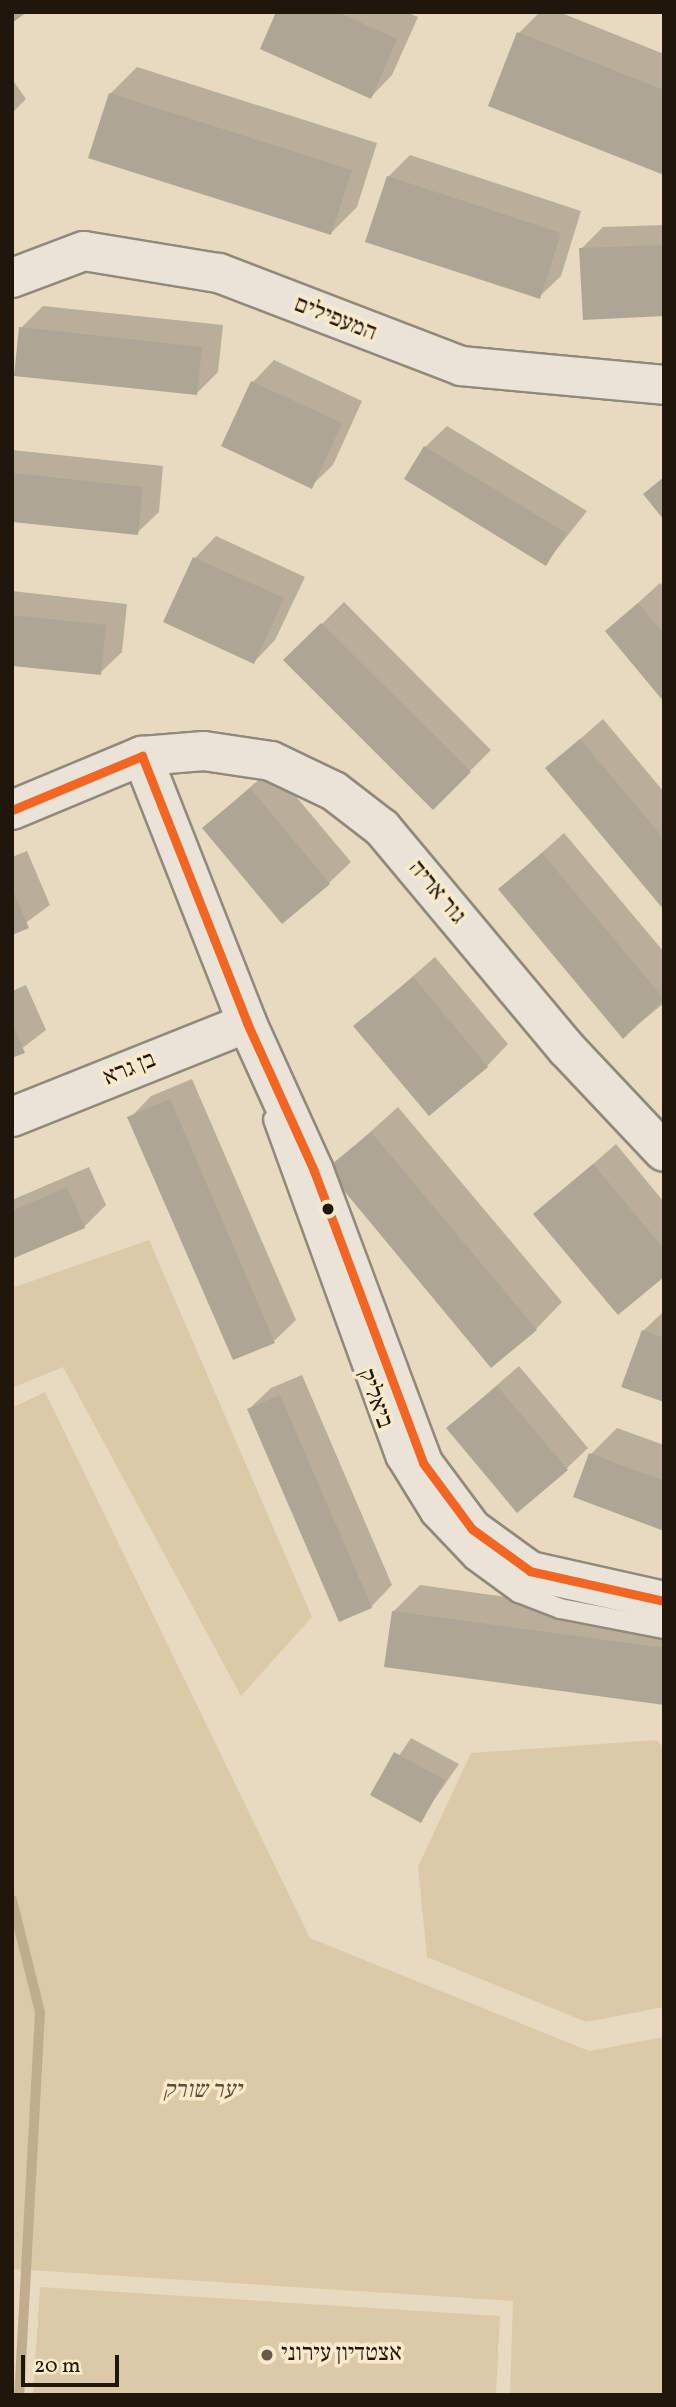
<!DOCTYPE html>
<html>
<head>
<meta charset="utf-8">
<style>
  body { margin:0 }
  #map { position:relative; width:676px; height:2407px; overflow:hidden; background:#e7dac0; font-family:Vollkorn,"Frank Ruhl Libre",serif }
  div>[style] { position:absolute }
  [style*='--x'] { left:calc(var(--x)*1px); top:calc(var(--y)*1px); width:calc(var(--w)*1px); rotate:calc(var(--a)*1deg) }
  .green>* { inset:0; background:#dbcaa8 }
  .shadow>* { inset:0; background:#0003 }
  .stream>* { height:10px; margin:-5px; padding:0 5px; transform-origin:5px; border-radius:5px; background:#beae8e }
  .building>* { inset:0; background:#aea594 }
  .roads { filter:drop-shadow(2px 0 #918979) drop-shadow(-2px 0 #918979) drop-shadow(0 2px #918979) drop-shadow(0 -2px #918979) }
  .service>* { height:19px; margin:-9.5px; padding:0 9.5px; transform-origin:9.5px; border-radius:9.5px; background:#eae3d7 }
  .minor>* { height:38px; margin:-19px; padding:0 19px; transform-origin:19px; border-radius:19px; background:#eae3d7 }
  .bus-1>* { height:9px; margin:-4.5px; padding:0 4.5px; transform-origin:4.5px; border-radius:4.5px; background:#f26522 }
  .dots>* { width:19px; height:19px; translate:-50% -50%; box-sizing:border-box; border:4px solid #f9eacc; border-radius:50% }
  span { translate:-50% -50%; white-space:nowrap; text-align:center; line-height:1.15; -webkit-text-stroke:7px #f9eacc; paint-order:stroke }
  .street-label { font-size:24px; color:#20170a }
  .park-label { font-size:24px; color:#5e513b; font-style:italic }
  .poi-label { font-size:24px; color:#20170a }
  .left { translate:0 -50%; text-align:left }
  .frame { position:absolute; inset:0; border:14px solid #20170a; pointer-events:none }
  .scale { position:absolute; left:21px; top:2355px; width:98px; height:32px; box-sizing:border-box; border:4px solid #20170a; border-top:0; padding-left:9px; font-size:21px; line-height:24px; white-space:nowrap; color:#20170a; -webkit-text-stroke:5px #f9eacc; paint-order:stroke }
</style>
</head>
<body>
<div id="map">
  <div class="green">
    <i style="clip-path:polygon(149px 1240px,312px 1617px,241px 1696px,63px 1367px,12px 1388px,12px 1288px)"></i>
    <i style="clip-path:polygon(45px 1392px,310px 1938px,589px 2051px,664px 2037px,664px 2395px,510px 2395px,513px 2301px,12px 2269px,12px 1408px)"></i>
    <i style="clip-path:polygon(657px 1740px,664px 1749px,664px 2007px,586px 2022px,427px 1957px,418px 1867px,471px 1753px)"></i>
    <i style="clip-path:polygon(40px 2287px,500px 2316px,496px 2395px,33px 2395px)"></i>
  </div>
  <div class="shadow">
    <i style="clip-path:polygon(278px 12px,406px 12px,418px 17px,392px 75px,371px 97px)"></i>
    <i style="clip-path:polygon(540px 12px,559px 12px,664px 54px,664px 173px,519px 33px)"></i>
    <i style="clip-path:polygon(137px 67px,377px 143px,357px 207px,331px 233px,110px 94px)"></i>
    <i style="clip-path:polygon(12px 79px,26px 99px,12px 113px)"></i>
    <i style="clip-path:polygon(410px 155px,581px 211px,561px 276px,539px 297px,388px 177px)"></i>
    <i style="clip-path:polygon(664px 225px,664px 315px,581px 249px,603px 227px)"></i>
    <i style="clip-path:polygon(43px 306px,223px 325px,218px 372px,197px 393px,21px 328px)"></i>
    <i style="clip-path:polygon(274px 360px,362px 401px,333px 465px,311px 486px,253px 382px)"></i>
    <i style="clip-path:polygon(447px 426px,587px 511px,546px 563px,425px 447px)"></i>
    <i style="clip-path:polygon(12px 450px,163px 466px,159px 512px,137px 533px,12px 520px)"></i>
    <i style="clip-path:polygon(216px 536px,305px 577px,275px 640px,254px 662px,165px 621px,195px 558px)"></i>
    <i style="clip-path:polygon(660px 583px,664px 587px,664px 699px,607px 631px)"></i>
    <i style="clip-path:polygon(12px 591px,127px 604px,122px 652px,100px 673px,12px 664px)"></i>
    <i style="clip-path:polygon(344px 602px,491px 750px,433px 808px,286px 660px)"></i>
    <i style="clip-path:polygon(603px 719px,664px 792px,664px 908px,547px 768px)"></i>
    <i style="clip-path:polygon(272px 768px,351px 862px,329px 883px,204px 828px)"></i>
    <i style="clip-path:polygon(564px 833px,664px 952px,664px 1003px,623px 1037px,501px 889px)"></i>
    <i style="clip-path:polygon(27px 851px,50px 905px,12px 933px,12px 857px)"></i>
    <i style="clip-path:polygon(435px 957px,508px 1044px,487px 1066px,356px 1026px)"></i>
    <i style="clip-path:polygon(26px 985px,46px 1030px,12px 1056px,12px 991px)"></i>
    <i style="clip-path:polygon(192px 1079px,296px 1320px,274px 1341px,130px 1118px,151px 1096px)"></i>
    <i style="clip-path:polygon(398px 1107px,562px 1302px,536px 1329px,328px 1170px)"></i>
    <i style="clip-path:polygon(616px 1144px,664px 1202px,664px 1274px,536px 1214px)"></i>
    <i style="clip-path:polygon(89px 1167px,106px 1205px,84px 1227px,12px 1257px,12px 1200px)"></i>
    <i style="clip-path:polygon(664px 1311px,664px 1400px,643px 1331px)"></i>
    <i style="clip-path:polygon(519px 1366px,588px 1448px,566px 1469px,448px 1428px)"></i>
    <i style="clip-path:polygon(302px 1375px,392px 1585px,371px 1607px,249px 1409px,271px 1388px)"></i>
    <i style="clip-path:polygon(617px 1428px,664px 1445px,664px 1529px,591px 1454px)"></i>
    <i style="clip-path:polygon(420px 1585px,664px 1619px,664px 1703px,393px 1612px)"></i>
    <i style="clip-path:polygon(411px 1738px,459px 1764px,420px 1820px,373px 1794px)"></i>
  </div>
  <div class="stream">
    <i style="--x:12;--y:1900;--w:115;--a:76"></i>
    <i style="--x:40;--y:2012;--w:384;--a:93.1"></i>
  </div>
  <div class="building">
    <i style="clip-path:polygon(12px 12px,27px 12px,12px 23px)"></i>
    <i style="clip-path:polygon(276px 12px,337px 12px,397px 39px,371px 99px,260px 49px)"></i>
    <i style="clip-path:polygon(517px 32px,664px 90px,664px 175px,488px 106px)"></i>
    <i style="clip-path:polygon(109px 93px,352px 170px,331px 235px,88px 158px)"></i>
    <i style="clip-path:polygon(387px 176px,561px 233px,540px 299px,365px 242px)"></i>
    <i style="clip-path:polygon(664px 245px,664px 316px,583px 320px,579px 248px)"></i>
    <i style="clip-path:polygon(19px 327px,202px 347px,197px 395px,14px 376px)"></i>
    <i style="clip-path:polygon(251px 381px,342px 423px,312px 489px,221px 446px)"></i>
    <i style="clip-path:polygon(424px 446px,566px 533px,546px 566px,404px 479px)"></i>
    <i style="clip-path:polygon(12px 473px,143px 487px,138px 535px,12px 522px)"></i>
    <i style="clip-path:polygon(664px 477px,664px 520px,643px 494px)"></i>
    <i style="clip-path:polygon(193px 557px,284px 598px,254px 664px,163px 622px)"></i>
    <i style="clip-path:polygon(638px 603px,664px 634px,664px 702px,605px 631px)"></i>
    <i style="clip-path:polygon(12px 615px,106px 625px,101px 675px,12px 666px)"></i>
    <i style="clip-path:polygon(321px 623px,471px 772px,433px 810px,283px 660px)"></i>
    <i style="clip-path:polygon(580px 739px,664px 839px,664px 910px,545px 768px)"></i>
    <i style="clip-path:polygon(250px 788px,330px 884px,282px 924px,202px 828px)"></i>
    <i style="clip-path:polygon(542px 853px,664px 999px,623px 1039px,498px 889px)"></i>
    <i style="clip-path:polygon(12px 888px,29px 928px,12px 935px)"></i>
    <i style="clip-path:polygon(413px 977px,488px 1067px,429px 1116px,353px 1026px)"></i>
    <i style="clip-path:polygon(12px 1023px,25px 1053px,12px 1058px)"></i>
    <i style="clip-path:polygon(170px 1099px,275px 1343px,233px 1360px,127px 1117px)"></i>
    <i style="clip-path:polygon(371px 1132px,537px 1330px,491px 1368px,326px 1169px)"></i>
    <i style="clip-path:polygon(593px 1164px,664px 1249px,664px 1277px,618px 1315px,533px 1214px)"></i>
    <i style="clip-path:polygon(67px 1187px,85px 1228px,12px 1259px,12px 1211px)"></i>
    <i style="clip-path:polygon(642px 1330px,664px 1338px,664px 1402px,621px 1387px)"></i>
    <i style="clip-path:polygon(497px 1386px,568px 1470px,517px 1513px,446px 1428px)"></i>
    <i style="clip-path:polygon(280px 1395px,372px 1608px,339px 1622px,247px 1409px)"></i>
    <i style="clip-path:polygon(589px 1453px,664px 1481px,664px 1531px,573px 1497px)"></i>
    <i style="clip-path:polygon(392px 1611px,664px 1648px,664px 1705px,384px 1667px)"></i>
    <i style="clip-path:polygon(394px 1752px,445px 1780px,421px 1823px,370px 1795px)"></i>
  </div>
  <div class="roads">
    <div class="service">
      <i style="--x:273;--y:1119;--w:361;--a:70.1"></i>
      <i style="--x:396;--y:1458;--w:67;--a:58.4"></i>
      <i style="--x:431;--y:1515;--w:61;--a:46.3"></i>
      <i style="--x:473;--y:1559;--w:56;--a:36.3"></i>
      <i style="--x:518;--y:1592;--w:45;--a:20.9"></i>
      <i style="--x:560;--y:1608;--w:106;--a:10.9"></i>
    </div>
    <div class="minor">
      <i style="--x:12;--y:278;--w:77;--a:-20.6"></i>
      <i style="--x:84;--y:251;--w:137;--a:9.3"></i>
      <i style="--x:219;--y:273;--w:259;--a:21"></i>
      <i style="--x:461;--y:366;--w:204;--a:5.3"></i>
      <i style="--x:142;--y:756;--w:287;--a:68.5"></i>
      <i style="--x:247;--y:1023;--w:162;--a:65.6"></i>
      <i style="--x:314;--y:1171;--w:312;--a:69.5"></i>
      <i style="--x:423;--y:1463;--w:82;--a:53.4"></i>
      <i style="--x:472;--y:1529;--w:72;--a:35.9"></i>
      <i style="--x:530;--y:1571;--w:137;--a:12.6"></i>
      <i style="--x:12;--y:810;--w:141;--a:-22.6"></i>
      <i style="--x:142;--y:756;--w:62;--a:-4.6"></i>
      <i style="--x:204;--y:751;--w:68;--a:8.5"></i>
      <i style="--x:271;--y:761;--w:70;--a:25.5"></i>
      <i style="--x:334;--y:791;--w:61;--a:37.6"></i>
      <i style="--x:382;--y:828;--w:288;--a:50.1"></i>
      <i style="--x:567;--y:1049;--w:141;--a:46.7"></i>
      <i style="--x:12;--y:1117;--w:253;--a:-21.8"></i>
    </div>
  </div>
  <div class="bus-1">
    <i style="--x:12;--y:810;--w:141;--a:-22.6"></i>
    <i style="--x:142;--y:756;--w:287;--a:68.5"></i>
    <i style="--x:247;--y:1023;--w:162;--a:65.6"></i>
    <i style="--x:314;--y:1171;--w:312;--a:69.5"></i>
    <i style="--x:423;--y:1463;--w:82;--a:53.4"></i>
    <i style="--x:472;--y:1529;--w:72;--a:35.9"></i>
    <i style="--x:530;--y:1571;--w:137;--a:12.6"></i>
  </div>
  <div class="dots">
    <i style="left:328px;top:1209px;background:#20170a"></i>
    <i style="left:267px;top:2355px;background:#665b4a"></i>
  </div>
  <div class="street-label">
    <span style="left:335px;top:320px;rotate:21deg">המעפילים</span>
    <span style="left:436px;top:893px;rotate:50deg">גור אריה</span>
    <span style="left:130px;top:1070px;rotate:-22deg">בן גרא</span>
    <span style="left:374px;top:1399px;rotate:70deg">ביאליק</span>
  </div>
  <div class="park-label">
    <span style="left:202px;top:2092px">יער שורק</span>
  </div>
  <div class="poi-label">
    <span class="left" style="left:281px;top:2355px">אצטדיון עירוני</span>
  </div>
  <div class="frame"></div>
  <div class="scale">20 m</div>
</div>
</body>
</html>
